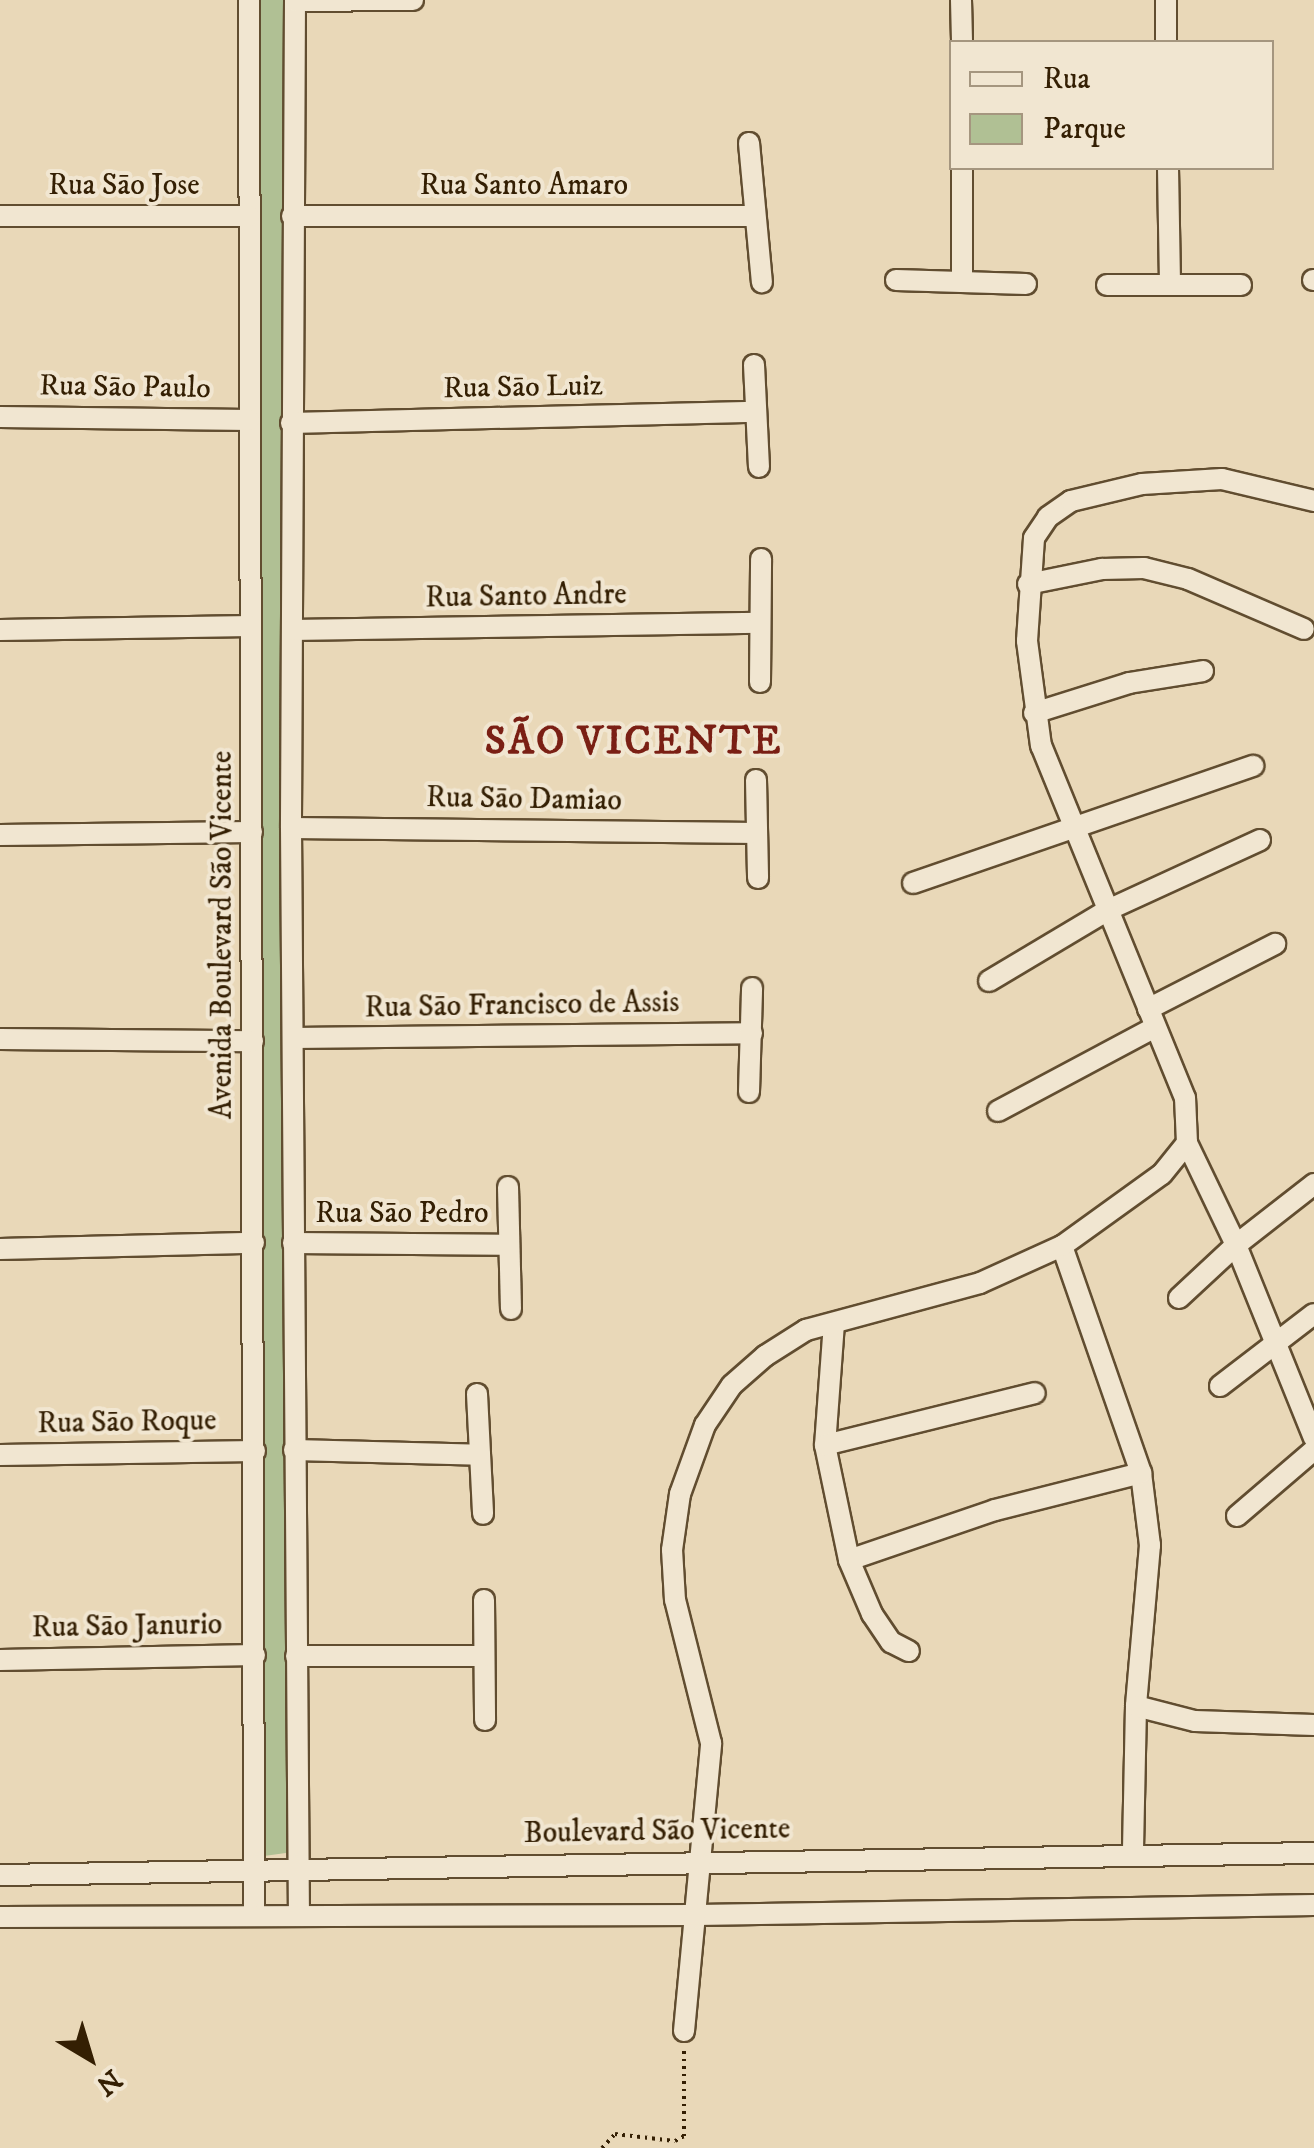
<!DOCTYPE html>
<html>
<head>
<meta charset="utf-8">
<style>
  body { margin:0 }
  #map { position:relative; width:1314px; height:2148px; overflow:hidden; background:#e9d8b8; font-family:"IM FELL DW Pica",serif }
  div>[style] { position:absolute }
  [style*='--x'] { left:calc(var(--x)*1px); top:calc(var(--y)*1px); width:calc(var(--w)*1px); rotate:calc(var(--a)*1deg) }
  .green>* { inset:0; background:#b0c094 }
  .path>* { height:4px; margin-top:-2px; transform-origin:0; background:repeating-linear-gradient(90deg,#341f03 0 2.5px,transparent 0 7.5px) }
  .roads { filter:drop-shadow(2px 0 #614d30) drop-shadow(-2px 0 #614d30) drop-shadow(0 2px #614d30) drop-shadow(0 -2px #614d30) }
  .minor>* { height:20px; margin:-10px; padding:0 10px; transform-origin:10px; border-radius:10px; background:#f1e6d1 }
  span { translate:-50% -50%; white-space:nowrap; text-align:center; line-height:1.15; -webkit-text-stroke:8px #f1e6d1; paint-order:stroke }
  .street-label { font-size:30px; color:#341f03 }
  .district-label { font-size:40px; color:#7a1f14; font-weight:700; letter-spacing:2.5px }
  .legend { position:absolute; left:949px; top:40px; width:325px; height:130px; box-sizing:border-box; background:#f1e6d1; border:2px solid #a5967f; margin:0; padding:12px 18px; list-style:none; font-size:30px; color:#341f03 }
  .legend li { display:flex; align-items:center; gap:20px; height:50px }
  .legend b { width:50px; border:2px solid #a5967f }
  .north { position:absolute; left:40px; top:2008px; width:100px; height:100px; -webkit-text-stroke:8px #f1e6d1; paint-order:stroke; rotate:142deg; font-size:28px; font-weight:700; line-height:40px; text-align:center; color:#341f03 }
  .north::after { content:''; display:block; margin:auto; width:35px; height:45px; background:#341f03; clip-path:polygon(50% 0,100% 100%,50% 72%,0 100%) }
</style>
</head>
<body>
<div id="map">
  <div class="green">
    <i style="clip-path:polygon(250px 0,287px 0,293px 1852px,264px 1856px,263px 1207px,257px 1039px)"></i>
  </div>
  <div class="path">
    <i style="--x:602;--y:2148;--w:19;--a:-47"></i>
    <i style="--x:615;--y:2134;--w:60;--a:6.7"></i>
    <i style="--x:675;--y:2141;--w:10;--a:-29"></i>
    <i style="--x:684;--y:2136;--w:85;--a:-90"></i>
  </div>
  <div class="roads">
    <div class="minor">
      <i style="--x:249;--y:0;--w:1914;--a:89.85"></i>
      <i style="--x:295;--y:0;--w:828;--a:90.28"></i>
      <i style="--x:291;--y:828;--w:1086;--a:89.58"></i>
      <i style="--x:961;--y:0;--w:42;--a:88.6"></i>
      <i style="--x:1166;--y:0;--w:42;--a:90"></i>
      <i style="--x:295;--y:1;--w:118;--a:-0.5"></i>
      <i style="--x:749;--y:143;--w:140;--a:84.7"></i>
      <i style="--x:962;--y:168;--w:114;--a:90"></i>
      <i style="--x:1168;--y:168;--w:117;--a:89"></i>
      <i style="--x:0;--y:216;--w:249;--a:0"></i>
      <i style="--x:292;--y:216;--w:463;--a:0"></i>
      <i style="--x:896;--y:280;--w:130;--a:1.8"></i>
      <i style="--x:1313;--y:280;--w:1;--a:0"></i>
      <i style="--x:1107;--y:285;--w:134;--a:0"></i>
      <i style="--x:754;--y:365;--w:102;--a:87.2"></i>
      <i style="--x:0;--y:417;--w:249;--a:0.7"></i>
      <i style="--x:291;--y:423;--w:465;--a:-1.4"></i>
      <i style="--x:1028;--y:584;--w:76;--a:-11.5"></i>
      <i style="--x:1102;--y:569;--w:42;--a:-1.4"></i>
      <i style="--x:1144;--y:568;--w:45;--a:14"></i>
      <i style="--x:1188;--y:579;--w:126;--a:23.3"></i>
      <i style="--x:0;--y:630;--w:251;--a:-0.9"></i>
      <i style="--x:292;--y:630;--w:468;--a:-0.9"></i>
      <i style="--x:760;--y:682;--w:123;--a:-89.5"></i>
      <i style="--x:1034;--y:713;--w:100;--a:-17.5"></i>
      <i style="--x:1129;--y:683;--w:75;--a:-9.2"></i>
      <i style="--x:756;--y:780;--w:98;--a:88.8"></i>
      <i style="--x:291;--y:828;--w:466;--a:0.6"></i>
      <i style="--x:0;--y:835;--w:252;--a:-0.7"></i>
      <i style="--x:913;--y:883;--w:360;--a:-19"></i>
      <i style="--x:989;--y:981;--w:141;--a:-30.8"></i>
      <i style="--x:1110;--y:909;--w:165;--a:-24.7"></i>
      <i style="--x:1148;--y:1009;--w:143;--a:-27.1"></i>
      <i style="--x:293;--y:1038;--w:459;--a:-0.6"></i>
      <i style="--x:0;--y:1039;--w:253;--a:0.5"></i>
      <i style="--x:749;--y:1092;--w:104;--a:-88.3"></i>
      <i style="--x:998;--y:1111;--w:178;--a:-28.1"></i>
      <i style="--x:1187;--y:1143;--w:113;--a:64.3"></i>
      <i style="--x:1236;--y:1245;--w:208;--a:68"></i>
      <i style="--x:508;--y:1187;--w:122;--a:88.6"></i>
      <i style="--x:293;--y:1243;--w:216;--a:0.5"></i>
      <i style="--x:1062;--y:1246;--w:240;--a:70.8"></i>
      <i style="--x:1141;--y:1473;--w:73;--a:82.9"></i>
      <i style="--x:1150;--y:1545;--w:162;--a:95"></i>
      <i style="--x:1136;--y:1706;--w:149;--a:91.2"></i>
      <i style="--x:0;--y:1249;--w:254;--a:-1.4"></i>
      <i style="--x:1179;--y:1298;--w:78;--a:-42.9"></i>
      <i style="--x:1236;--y:1245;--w:99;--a:-38"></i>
      <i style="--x:834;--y:1323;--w:122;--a:94.2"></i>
      <i style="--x:825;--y:1445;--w:117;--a:78.2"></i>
      <i style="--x:849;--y:1560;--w:154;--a:-18.9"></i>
      <i style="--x:995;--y:1510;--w:151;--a:-14.2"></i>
      <i style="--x:1220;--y:1386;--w:118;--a:-37.5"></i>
      <i style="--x:477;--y:1394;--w:120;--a:87.1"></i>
      <i style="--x:825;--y:1445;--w:216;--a:-13.9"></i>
      <i style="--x:294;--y:1450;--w:186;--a:1.5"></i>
      <i style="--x:0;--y:1455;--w:255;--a:-0.9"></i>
      <i style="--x:1237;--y:1516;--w:101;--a:-40.6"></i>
      <i style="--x:849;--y:1560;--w:59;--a:66.9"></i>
      <i style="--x:872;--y:1614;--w:34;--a:56"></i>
      <i style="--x:891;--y:1642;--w:20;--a:27"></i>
      <i style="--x:484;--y:1600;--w:120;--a:89.5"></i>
      <i style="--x:296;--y:1656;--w:188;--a:0"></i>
      <i style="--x:0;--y:1660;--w:255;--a:-1.1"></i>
      <i style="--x:1136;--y:1706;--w:61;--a:14.3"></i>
      <i style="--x:1195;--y:1721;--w:119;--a:1.9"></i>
      <i style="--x:0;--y:1875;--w:1314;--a:-0.96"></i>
      <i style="--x:0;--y:1917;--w:697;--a:-0.16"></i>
      <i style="--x:697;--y:1915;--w:617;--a:-0.93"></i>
      <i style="--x:684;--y:2031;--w:289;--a:-84.6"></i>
      <i style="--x:711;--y:1743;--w:147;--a:-104.1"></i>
      <i style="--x:675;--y:1600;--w:50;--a:-93.4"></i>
      <i style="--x:672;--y:1550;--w:57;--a:-81.9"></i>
      <i style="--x:680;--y:1494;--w:73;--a:-70.1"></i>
      <i style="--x:705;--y:1425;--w:48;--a:-56"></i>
      <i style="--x:732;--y:1385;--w:44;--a:-41.3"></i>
      <i style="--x:765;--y:1356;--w:49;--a:-32.4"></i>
      <i style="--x:806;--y:1330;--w:180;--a:-15.1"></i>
      <i style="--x:980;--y:1283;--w:90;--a:-24.3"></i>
      <i style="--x:1062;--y:1246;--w:123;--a:-35.8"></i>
      <i style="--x:1162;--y:1174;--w:40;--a:-51"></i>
      <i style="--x:1187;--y:1143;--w:45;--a:-92.5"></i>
      <i style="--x:1185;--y:1098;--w:380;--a:-112.2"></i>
      <i style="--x:1041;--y:746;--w:106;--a:-97.6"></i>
      <i style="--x:1027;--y:641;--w:103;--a:-86.1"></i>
      <i style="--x:1034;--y:538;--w:25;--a:-56"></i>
      <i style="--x:1048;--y:517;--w:28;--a:-35"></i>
      <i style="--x:1071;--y:501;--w:73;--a:-13.5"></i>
      <i style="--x:1142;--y:484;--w:80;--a:-3.6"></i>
      <i style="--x:1222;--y:479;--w:95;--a:13.4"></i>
    </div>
  </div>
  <div class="street-label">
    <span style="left:124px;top:186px">Rua Sāo Jose</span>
    <span style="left:524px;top:186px">Rua Santo Amaro</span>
    <span style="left:125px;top:388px;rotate:1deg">Rua Sāo Paulo</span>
    <span style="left:523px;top:388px;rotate:-1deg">Rua Sāo Luiz</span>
    <span style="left:526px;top:597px;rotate:-1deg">Rua Santo Andre</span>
    <span style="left:524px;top:800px;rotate:1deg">Rua Sāo Damiao</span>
    <span style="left:223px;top:935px;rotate:-90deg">Avenida Boulevard São Vicente</span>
    <span style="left:522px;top:1006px;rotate:-1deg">Rua Sāo Francisco de Assis</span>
    <span style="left:402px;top:1214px">Rua Sāo Pedro</span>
    <span style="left:127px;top:1423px;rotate:-1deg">Rua Sāo Roque</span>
    <span style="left:127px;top:1627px;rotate:-1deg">Rua Sāo Janurio</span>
    <span style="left:657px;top:1832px;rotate:-1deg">Boulevard São Vicente</span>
  </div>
  <div class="district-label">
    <span style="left:634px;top:742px">SÃO VICENTE</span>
  </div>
  <ul class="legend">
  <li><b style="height:12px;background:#f1e6d1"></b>Rua</li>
  <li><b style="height:28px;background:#b0c094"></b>Parque</li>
  </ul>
  <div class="north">N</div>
</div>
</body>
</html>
